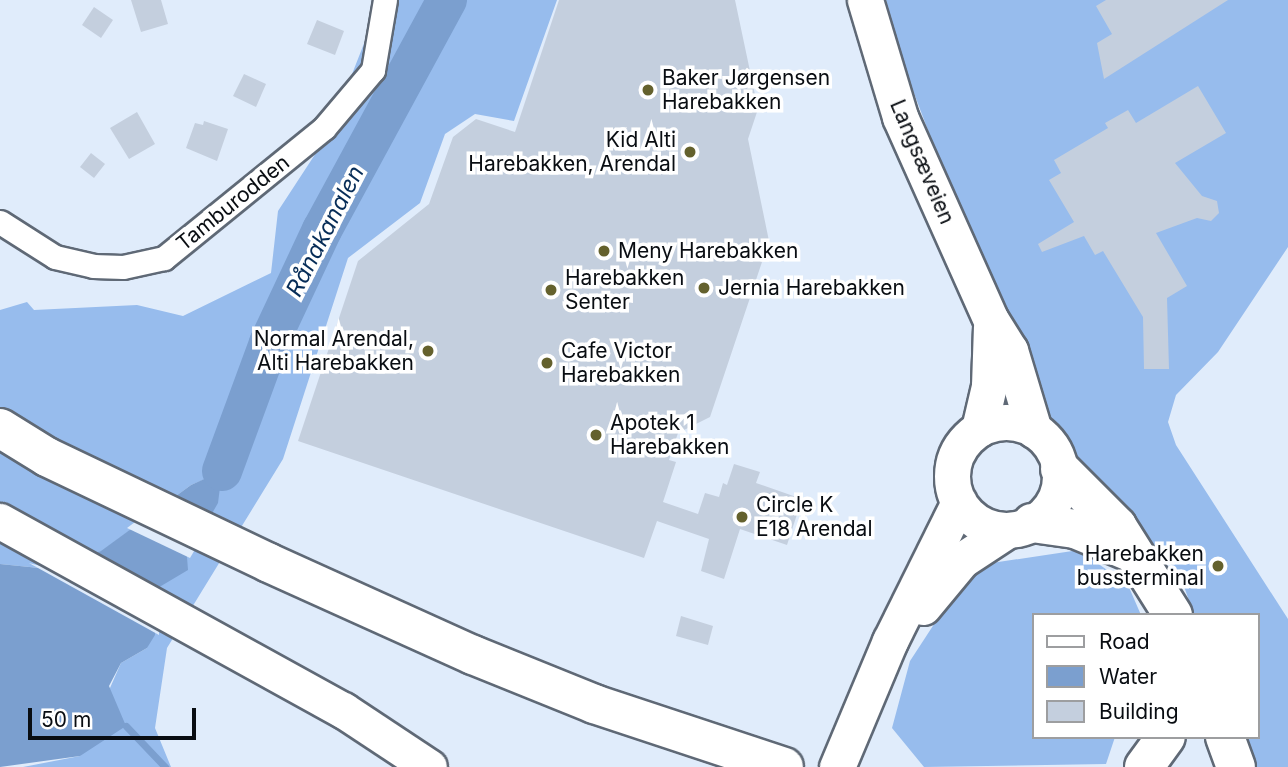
<!DOCTYPE html>
<html>
<head>
<meta charset="utf-8">
<style>
  body { margin:0 }
  #map { position:relative; width:1288px; height:767px; overflow:hidden; background:#e0ecfb; font-family:Inter,sans-serif }
  div>[style] { position:absolute }
  [style*='--x'] { left:calc(var(--x)*1px); top:calc(var(--y)*1px); width:calc(var(--w)*1px); rotate:calc(var(--a)*1deg) }
  .forest>* { inset:0; background:#97bced }
  .water>* { inset:0; background:#7b9fcf }
  .pier>* { inset:0; background:#e0ecfb }
  .stream>* { height:7px; margin:-3.5px; padding:0 3.5px; transform-origin:3.5px; border-radius:3.5px; background:#7b9fcf }
  .river>* { height:40px; margin:-20px; padding:0 20px; transform-origin:20px; border-radius:20px; background:#7b9fcf }
  .building>* { inset:0; background:#c4cfde }
  .roads { filter:drop-shadow(2px 0 #5f6976) drop-shadow(-2px 0 #5f6976) drop-shadow(0 2px #5f6976) drop-shadow(0 -2px #5f6976) }
  .street>* { height:23px; margin:-11.5px; padding:0 11.5px; transform-origin:11.5px; border-radius:11.5px; background:#fff }
  .primary>* { height:35px; margin:-17.5px; padding:0 17.5px; transform-origin:17.5px; border-radius:17.5px; background:#fff }
  .primary>.ring { margin:-17.5px; padding:0; box-sizing:content-box; background:none; border:35px solid #fff; border-radius:50% }
  .highway>* { height:38px; margin:-19px; padding:0 19px; transform-origin:19px; border-radius:19px; background:#fff }
  .dots>* { width:19px; height:19px; translate:-50% -50%; box-sizing:border-box; border:4px solid #fff; border-radius:50% }
  span { translate:-50% -50%; white-space:nowrap; text-align:center; line-height:1.15; -webkit-text-stroke:7px #fff; paint-order:stroke }
  .poi-label { font-size:21px; color:#090d12 }
  .left { translate:0 -50%; text-align:left }
  .right { translate:-100% -50%; text-align:right }
  .street-label { font-size:21px; color:#090d12 }
  .water-label { font-size:23px; color:#062c57; font-style:italic }
  .legend { position:absolute; left:1032px; top:613px; width:228px; height:126px; box-sizing:border-box; background:#fff; border:2px solid #9d9ea0; margin:0; padding:9px 12px; list-style:none; font-size:21px; color:#090d12 }
  .legend li { display:flex; align-items:center; gap:14px; height:35px }
  .legend b { width:35px; border:2px solid #9d9ea0 }
  .scale { position:absolute; left:28px; top:708px; width:168px; height:32px; box-sizing:border-box; border:4px solid #090d12; border-top:0; padding-left:9px; font-size:21px; line-height:24px; white-space:nowrap; color:#090d12; -webkit-text-stroke:5px #fff; paint-order:stroke }
</style>
</head>
<body>
<div id="map">
  <div class="forest">
    <i style="clip-path:polygon(381px 0,557px 0,514px 121px,475px 114px,445px 134px,420px 203px,348px 258px,283px 459px,167px 648px,155px 728px,171px 767px,23px 767px,80px 756px,121px 663px,147px 648px,156px 589px,187px 557px,222px 472px,191px 485px,102px 551px,49px 569px,0 564px,0 310px,27px 302px,34px 310px,137px 305px,183px 316px,271px 273px,278px 211px,329px 133px)"></i>
    <i style="clip-path:polygon(886px 0,1288px 0,1288px 247px,1218px 352px,1176px 395px,1168px 422px,1176px 445px,1288px 619px,1288px 767px,1249px 767px,1239px 737px,1258px 737px,1258px 615px,1194px 615px,1179px 572px,1098px 495px,1032px 406px,906px 72px)"></i>
    <i style="clip-path:polygon(1079px 550px,1128px 585px,1141px 615px,1034px 615px,1034px 737px,1115px 737px,1106px 764px,924px 767px,892px 728px,910px 661px,972px 566px)"></i>
  </div>
  <div class="water">
    <i style="clip-path:polygon(222px 471px,218px 503px,187px 557px,188px 570px,156px 589px,155px 635px,147px 648px,121px 663px,109px 686px,126px 726px,80px 756px,0 767px,0 564px,49px 569px,101px 551px,191px 485px)"></i>
  </div>
  <div class="pier">
    <i style="clip-path:polygon(163px 501px,210px 524px,190px 558px,127px 528px)"></i>
    <i style="clip-path:polygon(29px 563px,159px 596px,159px 635px)"></i>
  </div>
  <div class="stream">
    <i style="--x:126;--y:726;--w:57;--a:46.4"></i>
  </div>
  <div class="river">
    <i style="--x:222;--y:471;--w:136;--a:-69.8"></i>
    <i style="--x:269;--y:343;--w:125;--a:-64.9"></i>
    <i style="--x:322;--y:230;--w:262;--a:-61.5"></i>
  </div>
  <div class="building">
    <i style="clip-path:polygon(131px 0,161px 0,168px 24px,141px 32px)"></i>
    <i style="clip-path:polygon(559px 0,735px 0,758px 109px,748px 139px,769px 241px,710px 417px,678px 433px,669px 460px,676px 462px,663px 502px,698px 514px,705px 493px,719px 497px,723px 483px,727px 485px,734px 464px,760px 472px,756px 483px,802px 499px,787px 545px,740px 529px,724px 579px,701px 571px,709px 539px,657px 521px,644px 558px,298px 441px,358px 261px,429px 204px,453px 137px,476px 119px,515px 132px)"></i>
    <i style="clip-path:polygon(1106px 0,1228px 0,1104px 79px,1097px 43px,1112px 34px,1096px 6px)"></i>
    <i style="clip-path:polygon(94px 7px,113px 20px,101px 38px,82px 25px)"></i>
    <i style="clip-path:polygon(317px 20px,344px 31px,335px 55px,307px 44px)"></i>
    <i style="clip-path:polygon(244px 74px,266px 84px,256px 107px,233px 96px)"></i>
    <i style="clip-path:polygon(1198px 86px,1226px 133px,1175px 163px,1202px 196px,1217px 201px,1219px 213px,1211px 221px,1197px 218px,1156px 233px,1187px 286px,1167px 298px,1169px 369px,1144px 369px,1143px 317px,1103px 251px,1095px 255px,1084px 236px,1042px 252px,1038px 244px,1074px 222px,1049px 180px,1061px 173px,1054px 160px,1108px 128px,1105px 123px,1128px 110px,1136px 123px)"></i>
    <i style="clip-path:polygon(137px 112px,155px 144px,129px 159px,110px 128px)"></i>
    <i style="clip-path:polygon(204px 121px,228px 129px,217px 161px,186px 148px,195px 123px,203px 125px)"></i>
    <i style="clip-path:polygon(91px 153px,105px 164px,94px 178px,80px 167px)"></i>
    <i style="clip-path:polygon(681px 616px,713px 626px,708px 645px,676px 636px)"></i>
  </div>
  <div class="roads">
    <div class="street">
      <i style="--x:0;--y:222;--w:65;--a:32.5"></i>
      <i style="--x:55;--y:257;--w:39;--a:13"></i>
      <i style="--x:93;--y:266;--w:30;--a:2"></i>
      <i style="--x:123;--y:267;--w:42;--a:-12.4"></i>
      <i style="--x:164;--y:258;--w:206;--a:-39.1"></i>
      <i style="--x:324;--y:128;--w:76;--a:-49.8"></i>
      <i style="--x:373;--y:70;--w:71;--a:-80.3"></i>
    </div>
    <div class="primary">
      <i style="--x:865;--y:0;--w:122;--a:73.3"></i>
      <i style="--x:900;--y:117;--w:222;--a:65.9"></i>
      <i style="--x:991;--y:320;--w:36;--a:58"></i>
      <i style="--x:1010;--y:350;--w:84;--a:73.3"></i>
      <i class="ring" style="left:952px;top:422px;width:73px;height:73px"></i>
      <i style="--x:979;--y:429;--w:44;--a:-76.9"></i>
      <i style="--x:989;--y:386;--w:59;--a:-88.1"></i>
      <i style="--x:0;--y:521;--w:392;--a:28.9"></i>
      <i style="--x:343;--y:710;--w:103;--a:33.5"></i>
      <i style="--x:923;--y:607;--w:61;--a:-50.3"></i>
      <i style="--x:962;--y:560;--w:55;--a:-33.1"></i>
      <i style="--x:837;--y:767;--w:137;--a:-67.2"></i>
      <i style="--x:890;--y:641;--w:155;--a:-63.6"></i>
    </div>
    <div class="highway">
      <i style="--x:0;--y:428;--w:55;--a:31.7"></i>
      <i style="--x:47;--y:457;--w:246;--a:25.5"></i>
      <i style="--x:269;--y:563;--w:224;--a:24.3"></i>
      <i style="--x:473;--y:655;--w:131;--a:22"></i>
      <i style="--x:594;--y:704;--w:200;--a:18.3"></i>
      <i style="--x:1060;--y:469;--w:81;--a:45"></i>
      <i style="--x:1117;--y:526;--w:105;--a:57.8"></i>
      <i style="--x:1032;--y:523;--w:43;--a:7.9"></i>
      <i style="--x:1075;--y:529;--w:63;--a:22.5"></i>
      <i style="--x:1225;--y:737;--w:32;--a:70"></i>
      <i style="--x:1144;--y:767;--w:37;--a:-54"></i>
    </div>
  </div>
  <div class="dots">
    <i style="left:648px;top:90px;background:#64612d"></i>
    <i style="left:690px;top:152px;background:#64612d"></i>
    <i style="left:604px;top:251px;background:#64612d"></i>
    <i style="left:704px;top:288px;background:#64612d"></i>
    <i style="left:551px;top:290px;background:#64612d"></i>
    <i style="left:428px;top:351px;background:#64612d"></i>
    <i style="left:547px;top:363px;background:#64612d"></i>
    <i style="left:596px;top:435px;background:#64612d"></i>
    <i style="left:742px;top:517px;background:#64612d"></i>
    <i style="left:1218px;top:566px;background:#64612d"></i>
  </div>
  <div class="poi-label">
    <span class="left" style="left:662px;top:90px">Baker Jørgensen<br>Harebakken</span>
    <span class="right" style="left:676px;top:152px">Kid Alti<br>Harebakken, Arendal</span>
    <span class="left" style="left:618px;top:251px">Meny Harebakken</span>
    <span class="left" style="left:565px;top:290px">Harebakken<br>Senter</span>
    <span class="left" style="left:718px;top:288px">Jernia Harebakken</span>
    <span class="right" style="left:414px;top:351px">Normal Arendal,<br>Alti Harebakken</span>
    <span class="left" style="left:561px;top:363px">Cafe Victor<br>Harebakken</span>
    <span class="left" style="left:610px;top:435px">Apotek 1<br>Harebakken</span>
    <span class="left" style="left:756px;top:517px">Circle K<br>E18 Arendal</span>
    <span class="right" style="left:1204px;top:566px">Harebakken<br>bussterminal</span>
  </div>
  <div class="street-label">
    <span style="left:922px;top:162px;rotate:67deg">Langsæveien</span>
    <span style="left:233px;top:203px;rotate:-39deg">Tamburodden</span>
  </div>
  <div class="water-label">
    <span style="left:325px;top:231px;rotate:-63deg">Rånakanalen</span>
  </div>
  <ul class="legend">
  <li><b style="height:9px;background:#fff"></b>Road</li>
  <li><b style="height:19px;background:#7b9fcf"></b>Water</li>
  <li><b style="height:19px;background:#c4cfde"></b>Building</li>
  </ul>
  <div class="scale">50 m</div>
</div>
</body>
</html>
